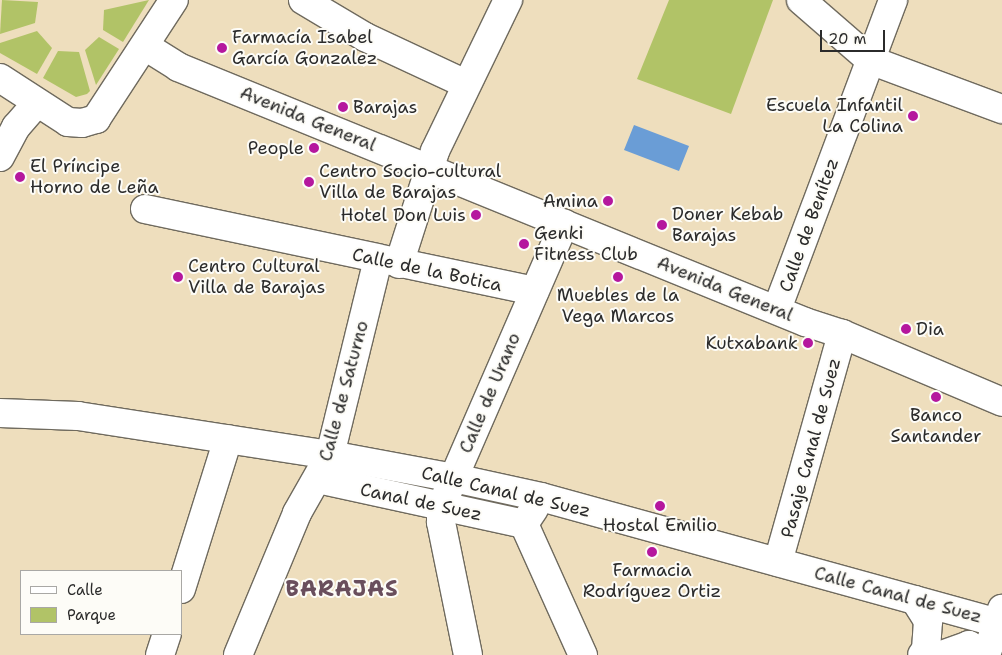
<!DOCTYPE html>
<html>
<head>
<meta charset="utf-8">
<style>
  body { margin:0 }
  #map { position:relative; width:1002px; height:655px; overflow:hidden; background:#eedebd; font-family:"Shantell Sans",sans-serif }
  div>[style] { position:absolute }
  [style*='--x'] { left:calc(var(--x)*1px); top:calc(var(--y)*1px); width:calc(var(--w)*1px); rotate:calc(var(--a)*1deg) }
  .green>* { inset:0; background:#b1c367 }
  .water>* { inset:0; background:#6a9dd6 }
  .roads { filter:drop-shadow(1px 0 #6f6a5e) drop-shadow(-1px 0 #6f6a5e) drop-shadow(0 1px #6f6a5e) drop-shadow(0 -1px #6f6a5e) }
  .minor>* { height:28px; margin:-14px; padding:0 14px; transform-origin:14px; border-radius:14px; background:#fff }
  .dots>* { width:14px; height:14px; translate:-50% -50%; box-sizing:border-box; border:2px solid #fdfcf7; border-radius:50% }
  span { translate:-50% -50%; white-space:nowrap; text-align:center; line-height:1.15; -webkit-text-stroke:4px #fdfcf7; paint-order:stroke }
  .poi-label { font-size:18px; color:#2b2b2b }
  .left { translate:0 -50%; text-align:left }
  .right { translate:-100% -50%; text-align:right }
  .street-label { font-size:18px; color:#2b2b2b }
  .district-label { font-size:22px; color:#694e5c; font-weight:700; letter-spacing:1px }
  .legend { position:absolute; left:20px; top:570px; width:162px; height:65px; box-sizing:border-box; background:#fdfcf7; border:1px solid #a9a8a5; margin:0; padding:6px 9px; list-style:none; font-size:15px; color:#2b2b2b }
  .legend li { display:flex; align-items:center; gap:10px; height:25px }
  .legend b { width:25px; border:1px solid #a9a8a5 }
  .scale { position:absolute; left:820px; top:30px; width:65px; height:22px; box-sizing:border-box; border:2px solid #2b2b2b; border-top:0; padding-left:6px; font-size:15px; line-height:18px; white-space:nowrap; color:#2b2b2b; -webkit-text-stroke:4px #fdfcf7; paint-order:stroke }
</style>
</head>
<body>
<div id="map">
  <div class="green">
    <i style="clip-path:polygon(2px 0,38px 2px,35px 23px,0 34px)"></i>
    <i style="clip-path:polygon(149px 0,123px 42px,103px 30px,104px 10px)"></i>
    <i style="clip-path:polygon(669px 0,773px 0,731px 114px,637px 79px)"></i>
    <i style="clip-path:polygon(37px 31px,52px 48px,37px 74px,0 53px,0 43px)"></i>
    <i style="clip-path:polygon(99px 37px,119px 49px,96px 85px,85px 50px)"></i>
    <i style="clip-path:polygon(58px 51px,79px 52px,90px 91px,87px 94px,76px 97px,43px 78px)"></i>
  </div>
  <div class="water">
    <i style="clip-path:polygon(634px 125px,689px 146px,679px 171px,624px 150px)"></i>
  </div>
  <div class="roads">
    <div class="minor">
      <i style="--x:303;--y:0;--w:72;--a:30.8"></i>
      <i style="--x:365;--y:37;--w:111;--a:25"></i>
      <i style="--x:801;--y:0;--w:91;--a:41"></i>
      <i style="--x:870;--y:60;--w:141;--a:20.4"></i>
      <i style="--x:145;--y:46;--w:39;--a:32"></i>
      <i style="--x:178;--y:67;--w:677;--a:22.13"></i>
      <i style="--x:805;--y:322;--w:39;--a:18"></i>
      <i style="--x:842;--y:334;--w:174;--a:23"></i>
      <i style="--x:0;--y:78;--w:81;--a:32.9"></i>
      <i style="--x:68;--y:122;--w:14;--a:4"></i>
      <i style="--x:82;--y:123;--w:15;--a:-16"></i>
      <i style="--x:96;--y:119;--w:142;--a:-56.8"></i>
      <i style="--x:0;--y:157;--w:34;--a:-62"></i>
      <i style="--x:16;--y:127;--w:32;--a:-49"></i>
      <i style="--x:145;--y:209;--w:398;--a:11.9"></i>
      <i style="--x:399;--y:264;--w:119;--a:-72.3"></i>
      <i style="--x:435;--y:151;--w:168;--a:-64.2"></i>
      <i style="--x:777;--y:309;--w:330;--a:-69.4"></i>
      <i style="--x:0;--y:413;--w:78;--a:2.2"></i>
      <i style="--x:78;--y:416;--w:255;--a:8.8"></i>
      <i style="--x:330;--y:455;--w:126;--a:10.5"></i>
      <i style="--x:454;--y:478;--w:89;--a:12.3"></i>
      <i style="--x:541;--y:497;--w:478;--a:15.4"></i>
      <i style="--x:318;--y:479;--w:211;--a:12.3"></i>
      <i style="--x:534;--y:509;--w:18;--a:124"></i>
      <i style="--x:524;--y:524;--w:144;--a:65.8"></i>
      <i style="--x:778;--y:562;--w:237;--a:-74.3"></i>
      <i style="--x:181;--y:589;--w:157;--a:-72.6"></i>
      <i style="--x:915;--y:600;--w:25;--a:58"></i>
      <i style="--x:928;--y:621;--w:29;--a:94"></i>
      <i style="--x:926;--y:650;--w:6;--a:129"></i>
      <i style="--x:160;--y:655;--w:22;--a:-72"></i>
      <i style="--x:238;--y:655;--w:154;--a:-67.4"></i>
      <i style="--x:297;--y:513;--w:67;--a:-60.4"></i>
      <i style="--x:330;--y:455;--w:201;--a:-76.2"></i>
      <i style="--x:468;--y:655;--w:136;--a:-101.5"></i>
      <i style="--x:441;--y:522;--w:15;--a:-90"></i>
      <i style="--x:441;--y:507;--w:309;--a:-66.5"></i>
      <i style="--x:942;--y:655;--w:29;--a:-20"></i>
      <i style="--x:969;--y:645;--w:19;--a:28"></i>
      <i style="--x:986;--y:655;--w:49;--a:-70.8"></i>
    </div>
  </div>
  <div class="dots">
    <i style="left:222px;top:48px;background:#b5179e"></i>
    <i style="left:343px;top:107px;background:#b5179e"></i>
    <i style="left:913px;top:116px;background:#b5179e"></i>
    <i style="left:314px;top:148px;background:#b5179e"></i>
    <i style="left:20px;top:177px;background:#b5179e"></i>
    <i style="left:309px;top:182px;background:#b5179e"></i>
    <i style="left:608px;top:201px;background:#b5179e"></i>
    <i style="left:476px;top:215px;background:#b5179e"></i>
    <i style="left:662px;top:225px;background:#b5179e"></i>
    <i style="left:524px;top:244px;background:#b5179e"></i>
    <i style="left:178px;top:277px;background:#b5179e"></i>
    <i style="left:618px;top:277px;background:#b5179e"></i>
    <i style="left:906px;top:329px;background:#b5179e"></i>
    <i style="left:808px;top:343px;background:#b5179e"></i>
    <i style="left:936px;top:397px;background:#b5179e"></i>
    <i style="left:660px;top:506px;background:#b5179e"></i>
    <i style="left:652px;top:552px;background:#b5179e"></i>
  </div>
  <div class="poi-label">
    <span class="left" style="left:232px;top:48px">Farmacía Isabel<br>García Gonzalez</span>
    <span class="right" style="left:903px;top:116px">Escuela Infantil<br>La Colina</span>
    <span class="left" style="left:353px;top:107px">Barajas</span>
    <span class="right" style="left:304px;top:148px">People</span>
    <span class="left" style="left:30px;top:177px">El Príncipe<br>Horno de Leña</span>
    <span class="left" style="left:319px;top:182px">Centro Socio-cultural<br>Villa de Barajas</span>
    <span class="right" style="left:598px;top:201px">Amina</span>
    <span class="right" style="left:466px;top:215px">Hotel Don Luis</span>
    <span class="left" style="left:672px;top:225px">Doner Kebab<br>Barajas</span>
    <span class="left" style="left:534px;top:244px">Genki<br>Fitness Club</span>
    <span class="left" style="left:188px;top:277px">Centro Cultural<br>Villa de Barajas</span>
    <span style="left:618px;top:306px">Muebles de la<br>Vega Marcos</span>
    <span class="left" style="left:916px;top:329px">Dia</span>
    <span class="right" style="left:798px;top:343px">Kutxabank</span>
    <span style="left:936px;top:426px">Banco<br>Santander</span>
    <span style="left:660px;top:525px">Hostal Emilio</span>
    <span style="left:652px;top:581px">Farmacia<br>Rodríguez Ortiz</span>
  </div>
  <div class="street-label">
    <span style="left:308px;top:119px;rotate:22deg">Avenida General</span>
    <span style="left:809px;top:225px;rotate:-70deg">Calle de Benítez</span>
    <span style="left:427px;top:270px;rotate:12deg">Calle de la Botica</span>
    <span style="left:725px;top:289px;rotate:22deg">Avenida General</span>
    <span style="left:344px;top:391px;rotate:-75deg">Calle de Saturno</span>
    <span style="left:490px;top:393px;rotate:-67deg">Calle de Urano</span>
    <span style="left:811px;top:448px;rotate:-75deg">Pasaje Canal de Suez</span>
    <span style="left:506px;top:492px;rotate:13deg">Calle Canal de Suez</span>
    <span style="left:421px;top:502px;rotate:12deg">Canal de Suez</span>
    <span style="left:898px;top:595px;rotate:15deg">Calle Canal de Suez</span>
  </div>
  <div class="district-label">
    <span style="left:342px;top:589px">BARAJAS</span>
  </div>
  <ul class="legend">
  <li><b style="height:6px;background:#fff"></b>Calle</li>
  <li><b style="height:14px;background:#b1c367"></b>Parque</li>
  </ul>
  <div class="scale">20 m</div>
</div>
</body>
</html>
